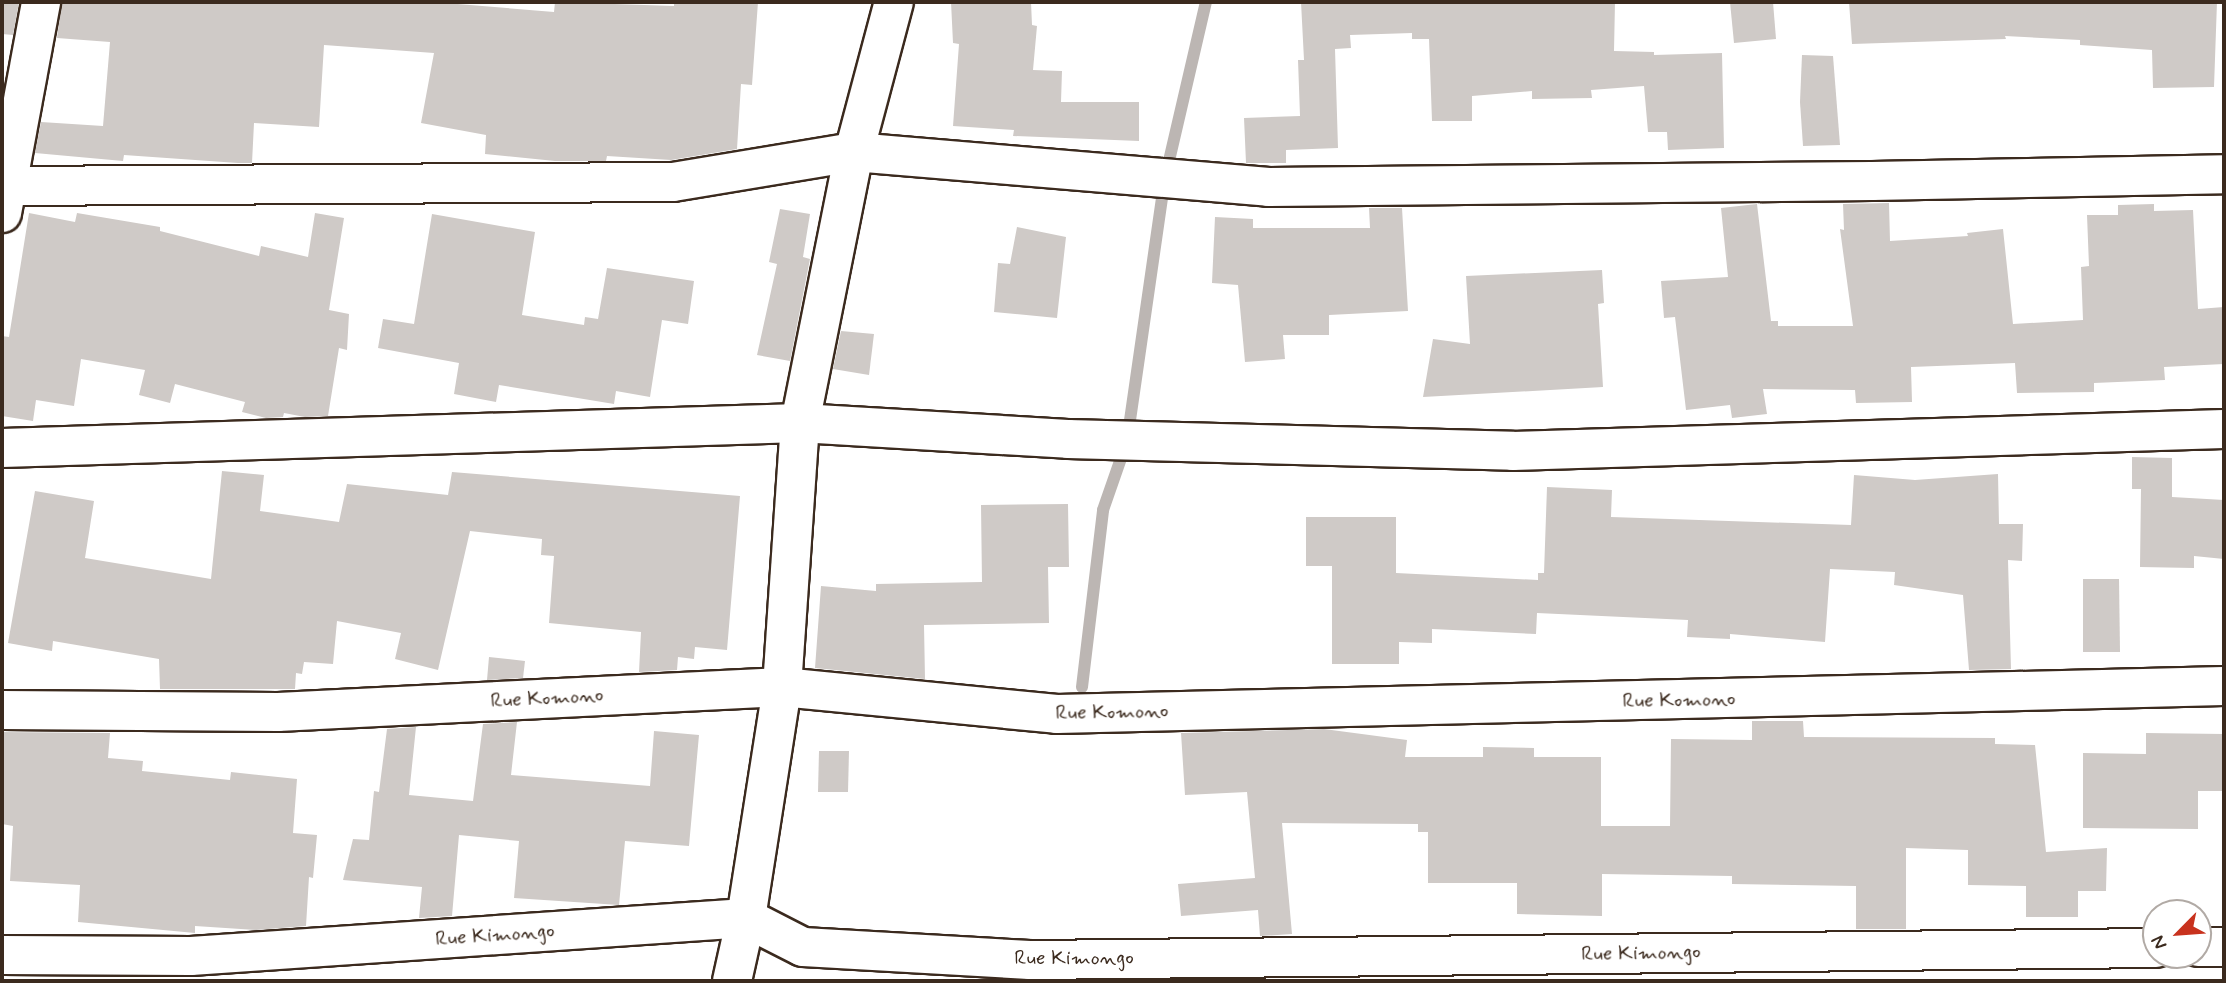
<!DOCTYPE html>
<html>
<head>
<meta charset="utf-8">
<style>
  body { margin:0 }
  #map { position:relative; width:2226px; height:983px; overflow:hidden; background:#fff; font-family:Mynerve,sans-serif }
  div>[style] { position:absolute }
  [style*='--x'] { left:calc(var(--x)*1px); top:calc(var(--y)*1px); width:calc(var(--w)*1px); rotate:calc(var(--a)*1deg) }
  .stream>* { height:12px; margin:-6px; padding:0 6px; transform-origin:6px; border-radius:6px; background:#bcb6b3 }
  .building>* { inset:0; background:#cfcac7 }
  .roads { filter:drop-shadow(2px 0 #3b2a1e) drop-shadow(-2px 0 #3b2a1e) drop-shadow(0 2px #3b2a1e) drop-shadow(0 -2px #3b2a1e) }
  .minor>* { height:38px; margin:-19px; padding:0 19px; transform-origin:19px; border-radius:19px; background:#fff }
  span { translate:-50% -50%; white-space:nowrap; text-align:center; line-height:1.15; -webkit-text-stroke:5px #fff; paint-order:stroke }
  .street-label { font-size:21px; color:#3b2a1e }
  .frame { position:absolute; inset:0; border:4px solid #3b2a1e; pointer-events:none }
  .north { position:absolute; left:2142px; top:899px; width:70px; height:70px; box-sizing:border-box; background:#fff; border:2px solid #b1aaa5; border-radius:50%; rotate:245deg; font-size:19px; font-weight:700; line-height:28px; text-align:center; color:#3b2a1e }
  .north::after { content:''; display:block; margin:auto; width:24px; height:32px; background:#c8321e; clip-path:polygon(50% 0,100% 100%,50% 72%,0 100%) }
</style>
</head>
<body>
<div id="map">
  <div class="stream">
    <i style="--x:1082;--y:687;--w:178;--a:-83.2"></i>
    <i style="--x:1103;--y:510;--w:73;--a:-70.8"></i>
    <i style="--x:1127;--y:441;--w:266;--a:-81.8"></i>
    <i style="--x:1165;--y:178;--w:181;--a:-76.9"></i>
  </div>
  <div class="building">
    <i style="clip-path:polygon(2px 2px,19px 2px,13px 35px,2px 34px)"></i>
    <i style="clip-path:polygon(62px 2px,433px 2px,554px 12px,555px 2px,674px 6px,674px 2px,758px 2px,752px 85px,741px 84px,737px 149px,671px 160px,607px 156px,606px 161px,555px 161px,485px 154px,486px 135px,421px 123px,434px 53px,324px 45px,319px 127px,254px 123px,252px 163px,238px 163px,124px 155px,123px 161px,35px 153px,41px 122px,103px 126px,110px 42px,57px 38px)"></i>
    <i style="clip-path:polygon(951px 2px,1031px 2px,1032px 25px,1037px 26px,1033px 70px,1062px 71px,1061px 102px,1139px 102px,1139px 141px,1013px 136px,1014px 130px,953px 126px,959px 44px,953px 43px)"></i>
    <i style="clip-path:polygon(1301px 2px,1615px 2px,1614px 51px,1654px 52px,1654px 55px,1722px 53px,1724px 148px,1668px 150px,1667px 132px,1648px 132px,1644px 86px,1591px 90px,1592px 98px,1532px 99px,1532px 91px,1472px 96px,1472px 121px,1432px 121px,1429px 39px,1412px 39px,1412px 33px,1350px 35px,1351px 48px,1335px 49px,1338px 148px,1286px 150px,1286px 163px,1246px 163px,1244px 118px,1300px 116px,1298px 60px,1304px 60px)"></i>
    <i style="clip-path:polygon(1730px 2px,1773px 2px,1776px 39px,1734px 43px)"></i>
    <i style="clip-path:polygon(1849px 2px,2217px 2px,2214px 87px,2153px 88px,2152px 50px,2080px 45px,2080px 40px,2005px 36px,2006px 39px,1852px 44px)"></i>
    <i style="clip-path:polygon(1802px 55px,1833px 56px,1840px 145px,1803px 146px,1800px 102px)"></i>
    <i style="clip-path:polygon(1889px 203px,1890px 241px,1968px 236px,1967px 233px,2003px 229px,2013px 324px,2083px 320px,2081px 267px,2089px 266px,2087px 215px,2118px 215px,2118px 205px,2154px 204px,2154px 211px,2193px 210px,2198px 309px,2224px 307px,2224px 364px,2164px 367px,2165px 380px,2094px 383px,2094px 392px,2017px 393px,2015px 363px,1911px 367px,1912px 402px,1856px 403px,1855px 390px,1763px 389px,1767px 414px,1732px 418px,1730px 405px,1686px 410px,1675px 317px,1664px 318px,1661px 281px,1728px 277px,1721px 208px,1757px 204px,1771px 321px,1778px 321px,1778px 326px,1853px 326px,1840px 229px,1844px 230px,1843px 204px)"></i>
    <i style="clip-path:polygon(1369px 208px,1402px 208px,1408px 311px,1329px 315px,1329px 335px,1283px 335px,1285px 359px,1245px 362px,1238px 285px,1212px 283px,1215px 217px,1253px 219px,1253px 228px,1370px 228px)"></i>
    <i style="clip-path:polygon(780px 209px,810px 214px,803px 257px,810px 259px,790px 361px,757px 355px,777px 264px,769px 262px)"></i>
    <i style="clip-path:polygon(29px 213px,75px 222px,77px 213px,160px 227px,160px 231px,259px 256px,261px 246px,308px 257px,315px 213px,344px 218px,329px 310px,349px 314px,347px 350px,339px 348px,328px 416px,305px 417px,284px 413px,283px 417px,266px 418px,242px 412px,245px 402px,175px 384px,170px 403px,139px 395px,145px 370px,81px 359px,74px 406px,36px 400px,33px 421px,2px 416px,2px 336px,9px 337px)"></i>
    <i style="clip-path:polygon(432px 214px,535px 232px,522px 315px,584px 325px,585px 317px,598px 319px,607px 268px,694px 281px,688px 324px,662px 320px,650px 397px,616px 391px,614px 404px,499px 385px,496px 402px,454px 394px,459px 363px,378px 348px,383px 319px,414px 324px)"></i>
    <i style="clip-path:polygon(1017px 227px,1066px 237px,1057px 318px,994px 312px,998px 263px,1010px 264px)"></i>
    <i style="clip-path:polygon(1602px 270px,1604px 303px,1598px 304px,1603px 387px,1423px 397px,1433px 339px,1470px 344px,1466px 276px)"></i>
    <i style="clip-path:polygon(841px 331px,874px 334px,869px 375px,833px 369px)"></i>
    <i style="clip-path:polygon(2132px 457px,2172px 458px,2172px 497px,2224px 500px,2224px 559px,2194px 556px,2194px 568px,2140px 567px,2141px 489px,2132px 489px)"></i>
    <i style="clip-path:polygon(222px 471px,264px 475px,260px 511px,339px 522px,347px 484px,448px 495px,452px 472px,740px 496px,727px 650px,695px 647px,694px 659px,678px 657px,677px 670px,639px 672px,641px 632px,549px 623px,554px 556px,541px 555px,542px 539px,470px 531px,438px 670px,395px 659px,401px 633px,337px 621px,333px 664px,304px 662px,302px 674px,296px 673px,295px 689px,160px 689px,159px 659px,53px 641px,52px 651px,8px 643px,35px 491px,94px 501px,85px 558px,211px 579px)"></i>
    <i style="clip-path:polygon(1998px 474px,1999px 524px,2023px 524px,2022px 561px,2008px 560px,2011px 669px,1969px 670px,1963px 595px,1894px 585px,1895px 572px,1830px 569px,1825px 642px,1730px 634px,1730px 639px,1687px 637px,1688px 620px,1537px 613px,1536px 634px,1432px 629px,1432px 643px,1399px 642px,1399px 664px,1332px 664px,1332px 566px,1306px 566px,1306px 517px,1396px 517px,1396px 573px,1538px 580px,1538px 573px,1544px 573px,1547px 487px,1612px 490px,1611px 517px,1851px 525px,1854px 475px,1915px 480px)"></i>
    <i style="clip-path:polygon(1068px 504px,1069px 567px,1048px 567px,1049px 623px,924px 625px,925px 679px,815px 668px,821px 586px,876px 591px,876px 584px,982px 582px,981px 505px)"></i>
    <i style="clip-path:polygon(2083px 579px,2119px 579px,2120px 652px,2083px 652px)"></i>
    <i style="clip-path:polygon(489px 657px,525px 661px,523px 678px,487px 680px)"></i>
    <i style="clip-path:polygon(1752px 721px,1803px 721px,1804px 737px,1995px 738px,1995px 744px,2035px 745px,2046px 852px,2107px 848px,2106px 891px,2078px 891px,2078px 917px,2026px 917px,2026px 886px,1968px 885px,1968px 850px,1906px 848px,1906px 929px,1856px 929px,1856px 886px,1732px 884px,1732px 876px,1602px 874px,1602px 916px,1517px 914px,1517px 883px,1428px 883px,1428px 832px,1418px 832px,1418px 824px,1282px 823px,1292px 934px,1260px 936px,1258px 910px,1181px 916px,1178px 884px,1255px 878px,1247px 792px,1185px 795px,1181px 733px,1324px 729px,1407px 740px,1405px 757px,1483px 757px,1483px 747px,1534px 748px,1534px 757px,1601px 757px,1601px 826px,1670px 826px,1671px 739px,1752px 740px)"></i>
    <i style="clip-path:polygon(517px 722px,511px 775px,650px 786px,654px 731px,699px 735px,689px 846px,625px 841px,619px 905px,514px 898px,519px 841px,459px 835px,452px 916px,419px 918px,422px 887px,343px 880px,353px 839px,369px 840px,374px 791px,379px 792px,387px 729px,416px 727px,409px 795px,473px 801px,483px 724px)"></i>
    <i style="clip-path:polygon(2px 732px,110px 733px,108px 758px,143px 761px,142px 771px,230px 780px,231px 772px,297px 779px,293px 833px,317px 835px,313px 878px,309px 877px,306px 926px,256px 930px,195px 926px,195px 933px,78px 922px,80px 885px,10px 881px,13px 826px,2px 824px)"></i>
    <i style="clip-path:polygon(2146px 733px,2224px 734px,2224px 791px,2198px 791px,2198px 829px,2083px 828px,2083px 753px,2146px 754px)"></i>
    <i style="clip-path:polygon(819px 751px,849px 751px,848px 792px,818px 792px)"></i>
  </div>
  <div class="roads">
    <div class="minor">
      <i style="--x:2;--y:186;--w:671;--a:-0.34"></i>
      <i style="--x:673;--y:182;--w:183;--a:-9.4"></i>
      <i style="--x:854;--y:152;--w:416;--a:4.8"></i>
      <i style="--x:1269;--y:187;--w:603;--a:-0.57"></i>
      <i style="--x:1872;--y:181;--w:352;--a:-1.1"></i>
      <i style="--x:2;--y:213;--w:215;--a:-79.5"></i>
      <i style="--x:2;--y:448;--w:798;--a:-1.79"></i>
      <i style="--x:800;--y:423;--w:268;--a:3.4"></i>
      <i style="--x:1068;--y:439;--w:445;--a:1.5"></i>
      <i style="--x:1513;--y:451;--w:711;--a:-1.77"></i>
      <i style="--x:2;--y:710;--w:276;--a:0.4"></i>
      <i style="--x:278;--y:712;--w:505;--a:-2.84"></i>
      <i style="--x:782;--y:687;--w:276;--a:5.6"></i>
      <i style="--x:1057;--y:714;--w:1167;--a:-1.37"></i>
      <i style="--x:2198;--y:947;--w:26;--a:0"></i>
      <i style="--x:2;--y:955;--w:189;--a:0.3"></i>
      <i style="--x:191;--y:956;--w:556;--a:-3.92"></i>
      <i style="--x:746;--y:918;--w:64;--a:27"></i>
      <i style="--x:803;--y:947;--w:227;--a:3.3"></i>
      <i style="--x:1030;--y:960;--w:1126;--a:-0.61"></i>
      <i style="--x:732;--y:981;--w:65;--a:-77.5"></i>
      <i style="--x:746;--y:918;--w:234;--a:-81.1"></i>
      <i style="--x:782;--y:687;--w:265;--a:-86.1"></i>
      <i style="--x:800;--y:423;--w:276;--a:-78.7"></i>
      <i style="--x:854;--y:152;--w:155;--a:-75.1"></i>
    </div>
  </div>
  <div class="street-label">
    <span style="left:547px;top:698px;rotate:-3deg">Rue Komono</span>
    <span style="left:1679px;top:700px;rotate:-1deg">Rue Komono</span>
    <span style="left:1112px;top:712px;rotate:-1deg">Rue Komono</span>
    <span style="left:495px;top:935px;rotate:-4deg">Rue Kimongo</span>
    <span style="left:1641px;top:953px;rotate:-1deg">Rue Kimongo</span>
    <span style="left:1074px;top:958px">Rue Kimongo</span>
  </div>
  <div class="frame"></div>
  <div class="north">N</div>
</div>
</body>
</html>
